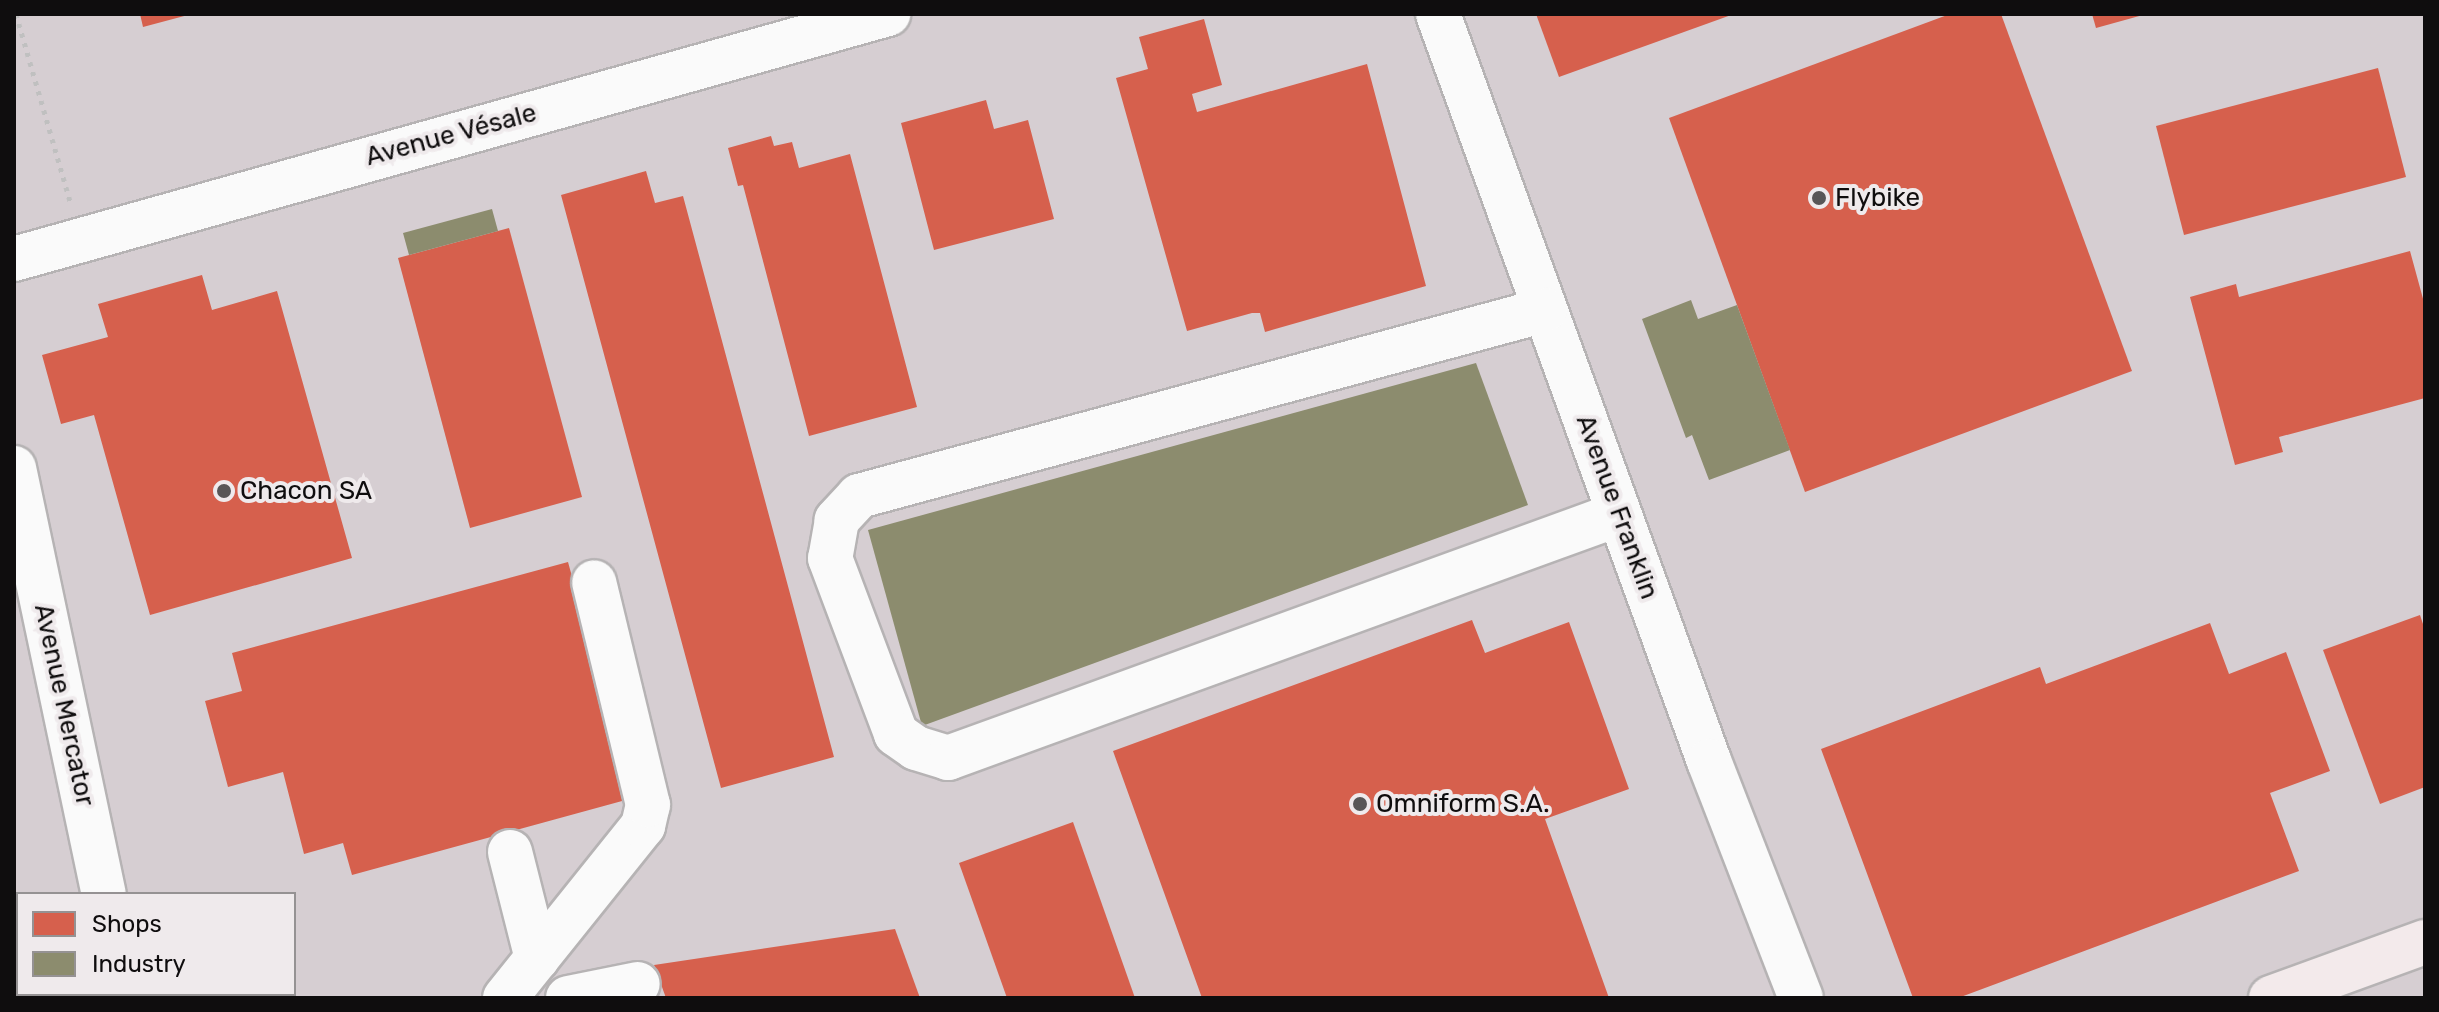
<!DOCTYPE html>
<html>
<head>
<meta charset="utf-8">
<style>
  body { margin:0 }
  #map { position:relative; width:2439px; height:1012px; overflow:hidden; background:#e1dedf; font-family:Rubik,sans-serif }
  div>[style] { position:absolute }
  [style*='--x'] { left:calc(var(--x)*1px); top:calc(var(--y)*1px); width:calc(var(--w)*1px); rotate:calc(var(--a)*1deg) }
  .built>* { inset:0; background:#d6ced2 }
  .shops>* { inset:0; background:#d6604d }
  .industry>* { inset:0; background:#8c8c6e }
  .path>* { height:5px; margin-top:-2.5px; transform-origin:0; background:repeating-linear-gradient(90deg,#c0c0c0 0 4px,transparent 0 10px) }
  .roads { filter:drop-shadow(2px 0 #b6b3b4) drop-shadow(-2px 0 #b6b3b4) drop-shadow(0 2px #b6b3b4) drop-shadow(0 -2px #b6b3b4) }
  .minor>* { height:44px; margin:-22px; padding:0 22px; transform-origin:22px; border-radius:22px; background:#fafafa }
  .major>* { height:44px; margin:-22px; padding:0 22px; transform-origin:22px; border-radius:22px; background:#f3eaeb }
  .dots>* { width:22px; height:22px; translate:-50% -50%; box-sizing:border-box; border:4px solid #efeaec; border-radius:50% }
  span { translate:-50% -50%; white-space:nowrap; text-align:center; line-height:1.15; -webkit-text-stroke:8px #efeaec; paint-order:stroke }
  .street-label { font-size:26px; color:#0f0d0e }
  .poi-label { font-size:26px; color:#0f0d0e }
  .left { translate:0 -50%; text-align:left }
  .frame { position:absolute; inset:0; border:16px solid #0f0d0e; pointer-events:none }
  .legend { position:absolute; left:16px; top:892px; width:280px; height:104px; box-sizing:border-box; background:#efeaec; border:2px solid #959293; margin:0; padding:10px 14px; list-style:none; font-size:24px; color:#0f0d0e }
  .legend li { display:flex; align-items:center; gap:16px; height:40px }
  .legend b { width:40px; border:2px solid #959293 }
</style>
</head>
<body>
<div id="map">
  <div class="built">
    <i style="clip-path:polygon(evenodd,14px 14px,2425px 14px,2425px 998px,14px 998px,14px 14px,18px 894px,294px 894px,294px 994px,18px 994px,18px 894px)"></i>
  </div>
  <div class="shops">
    <i style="clip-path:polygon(140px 14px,188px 14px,188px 15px,143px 27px)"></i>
    <i style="clip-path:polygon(1536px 14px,1734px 14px,1559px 77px)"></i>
    <i style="clip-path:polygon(1950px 14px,2001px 14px,2132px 371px,1805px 492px,1669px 118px)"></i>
    <i style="clip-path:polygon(2092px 14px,2142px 14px,2143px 15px,2096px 28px)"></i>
    <i style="clip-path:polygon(1204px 19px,1222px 85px,1192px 94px,1197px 112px,1367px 64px,1426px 286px,1265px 332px,1260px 313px,1252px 313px,1187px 331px,1116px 78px,1148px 69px,1139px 37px)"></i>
    <i style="clip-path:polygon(2378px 68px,2406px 177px,2184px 235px,2156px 126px)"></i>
    <i style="clip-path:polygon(986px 100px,994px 129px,1028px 120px,1054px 219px,934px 250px,901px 123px)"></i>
    <i style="clip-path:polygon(771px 136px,774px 146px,792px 142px,799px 168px,850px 154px,917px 407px,809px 436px,743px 185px,738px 186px,728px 148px)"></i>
    <i style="clip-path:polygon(646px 171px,655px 203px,683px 196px,834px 757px,721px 788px,561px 195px)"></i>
    <i style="clip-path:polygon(509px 228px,582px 497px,470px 528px,398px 258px)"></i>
    <i style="clip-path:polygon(2410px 251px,2425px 306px,2425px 398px,2279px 437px,2283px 452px,2235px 465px,2190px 297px,2236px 284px,2239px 297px)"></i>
    <i style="clip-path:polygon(202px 275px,212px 310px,277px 291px,352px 558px,150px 615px,94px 415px,61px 424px,42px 355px,108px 337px,98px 304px)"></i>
    <i style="clip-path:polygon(568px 562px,633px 798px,352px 875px,343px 843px,304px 854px,283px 772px,228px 787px,205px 701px,242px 691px,232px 653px)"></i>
    <i style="clip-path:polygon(2420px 615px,2425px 630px,2425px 787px,2380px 804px,2323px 650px)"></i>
    <i style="clip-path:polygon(1472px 620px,1485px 653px,1569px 622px,1629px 789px,1545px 819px,1609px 998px,1202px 998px,1113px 751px)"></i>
    <i style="clip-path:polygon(2210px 623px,2229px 674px,2286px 652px,2330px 771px,2270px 793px,2299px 871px,1958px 998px,1913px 998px,1821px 749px,2040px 667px,2046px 684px)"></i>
    <i style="clip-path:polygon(1073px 822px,1135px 998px,1007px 998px,959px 863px)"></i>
    <i style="clip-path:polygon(895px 929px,920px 998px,666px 998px,654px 965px)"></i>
    <i style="clip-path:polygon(14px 968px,18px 994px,31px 998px,14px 998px)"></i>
  </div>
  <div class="industry">
    <i style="clip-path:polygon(492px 209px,498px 231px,409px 255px,403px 233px)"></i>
    <i style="clip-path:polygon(1691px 300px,1698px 319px,1737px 305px,1790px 450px,1709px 480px,1692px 435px,1686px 438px,1642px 319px)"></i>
    <i style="clip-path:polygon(1476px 363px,1528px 505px,922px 726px,868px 530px)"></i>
  </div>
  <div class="path">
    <i style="--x:16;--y:14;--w:195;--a:73.9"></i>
  </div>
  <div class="roads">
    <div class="minor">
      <i style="--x:1438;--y:14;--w:795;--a:70.06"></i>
      <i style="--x:1709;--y:761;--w:254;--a:68.8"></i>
      <i style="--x:14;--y:259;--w:908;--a:-15.66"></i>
      <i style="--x:1545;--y:310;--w:711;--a:164.83"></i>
      <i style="--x:859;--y:496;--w:33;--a:133"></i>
      <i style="--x:837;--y:520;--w:39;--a:100"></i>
      <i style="--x:830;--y:558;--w:188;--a:69.4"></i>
      <i style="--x:896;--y:734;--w:24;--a:35"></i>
      <i style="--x:916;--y:748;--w:34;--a:17"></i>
      <i style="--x:948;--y:758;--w:714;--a:-19.98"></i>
      <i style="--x:14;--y:468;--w:435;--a:78.1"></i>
      <i style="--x:510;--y:852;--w:110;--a:75.8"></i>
      <i style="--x:125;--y:994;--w:4;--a:90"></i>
      <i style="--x:505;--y:998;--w:221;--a:-51.3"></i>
      <i style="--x:643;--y:826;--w:22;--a:-77"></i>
      <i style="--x:648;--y:805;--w:229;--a:-103.6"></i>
      <i style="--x:568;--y:998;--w:71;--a:-11.3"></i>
    </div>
    <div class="major">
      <i style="--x:2271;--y:998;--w:164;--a:-20"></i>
    </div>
  </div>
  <div class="dots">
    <i style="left:1819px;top:198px;background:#585657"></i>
    <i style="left:224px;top:491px;background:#585657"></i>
    <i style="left:1360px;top:804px;background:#585657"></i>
  </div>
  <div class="street-label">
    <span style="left:451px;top:135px;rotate:-15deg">Avenue Vésale</span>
    <span style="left:1617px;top:507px;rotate:70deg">Avenue Franklin</span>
    <span style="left:64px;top:705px;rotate:78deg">Avenue Mercator</span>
  </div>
  <div class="poi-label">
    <span class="left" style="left:1835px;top:198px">Flybike</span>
    <span class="left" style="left:240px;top:491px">Chacon SA</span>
    <span class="left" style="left:1376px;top:804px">Omniform S.A.</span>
  </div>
  <div class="frame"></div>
  <ul class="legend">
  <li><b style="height:22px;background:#d6604d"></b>Shops</li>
  <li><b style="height:22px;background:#8c8c6e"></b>Industry</li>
  </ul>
</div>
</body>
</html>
